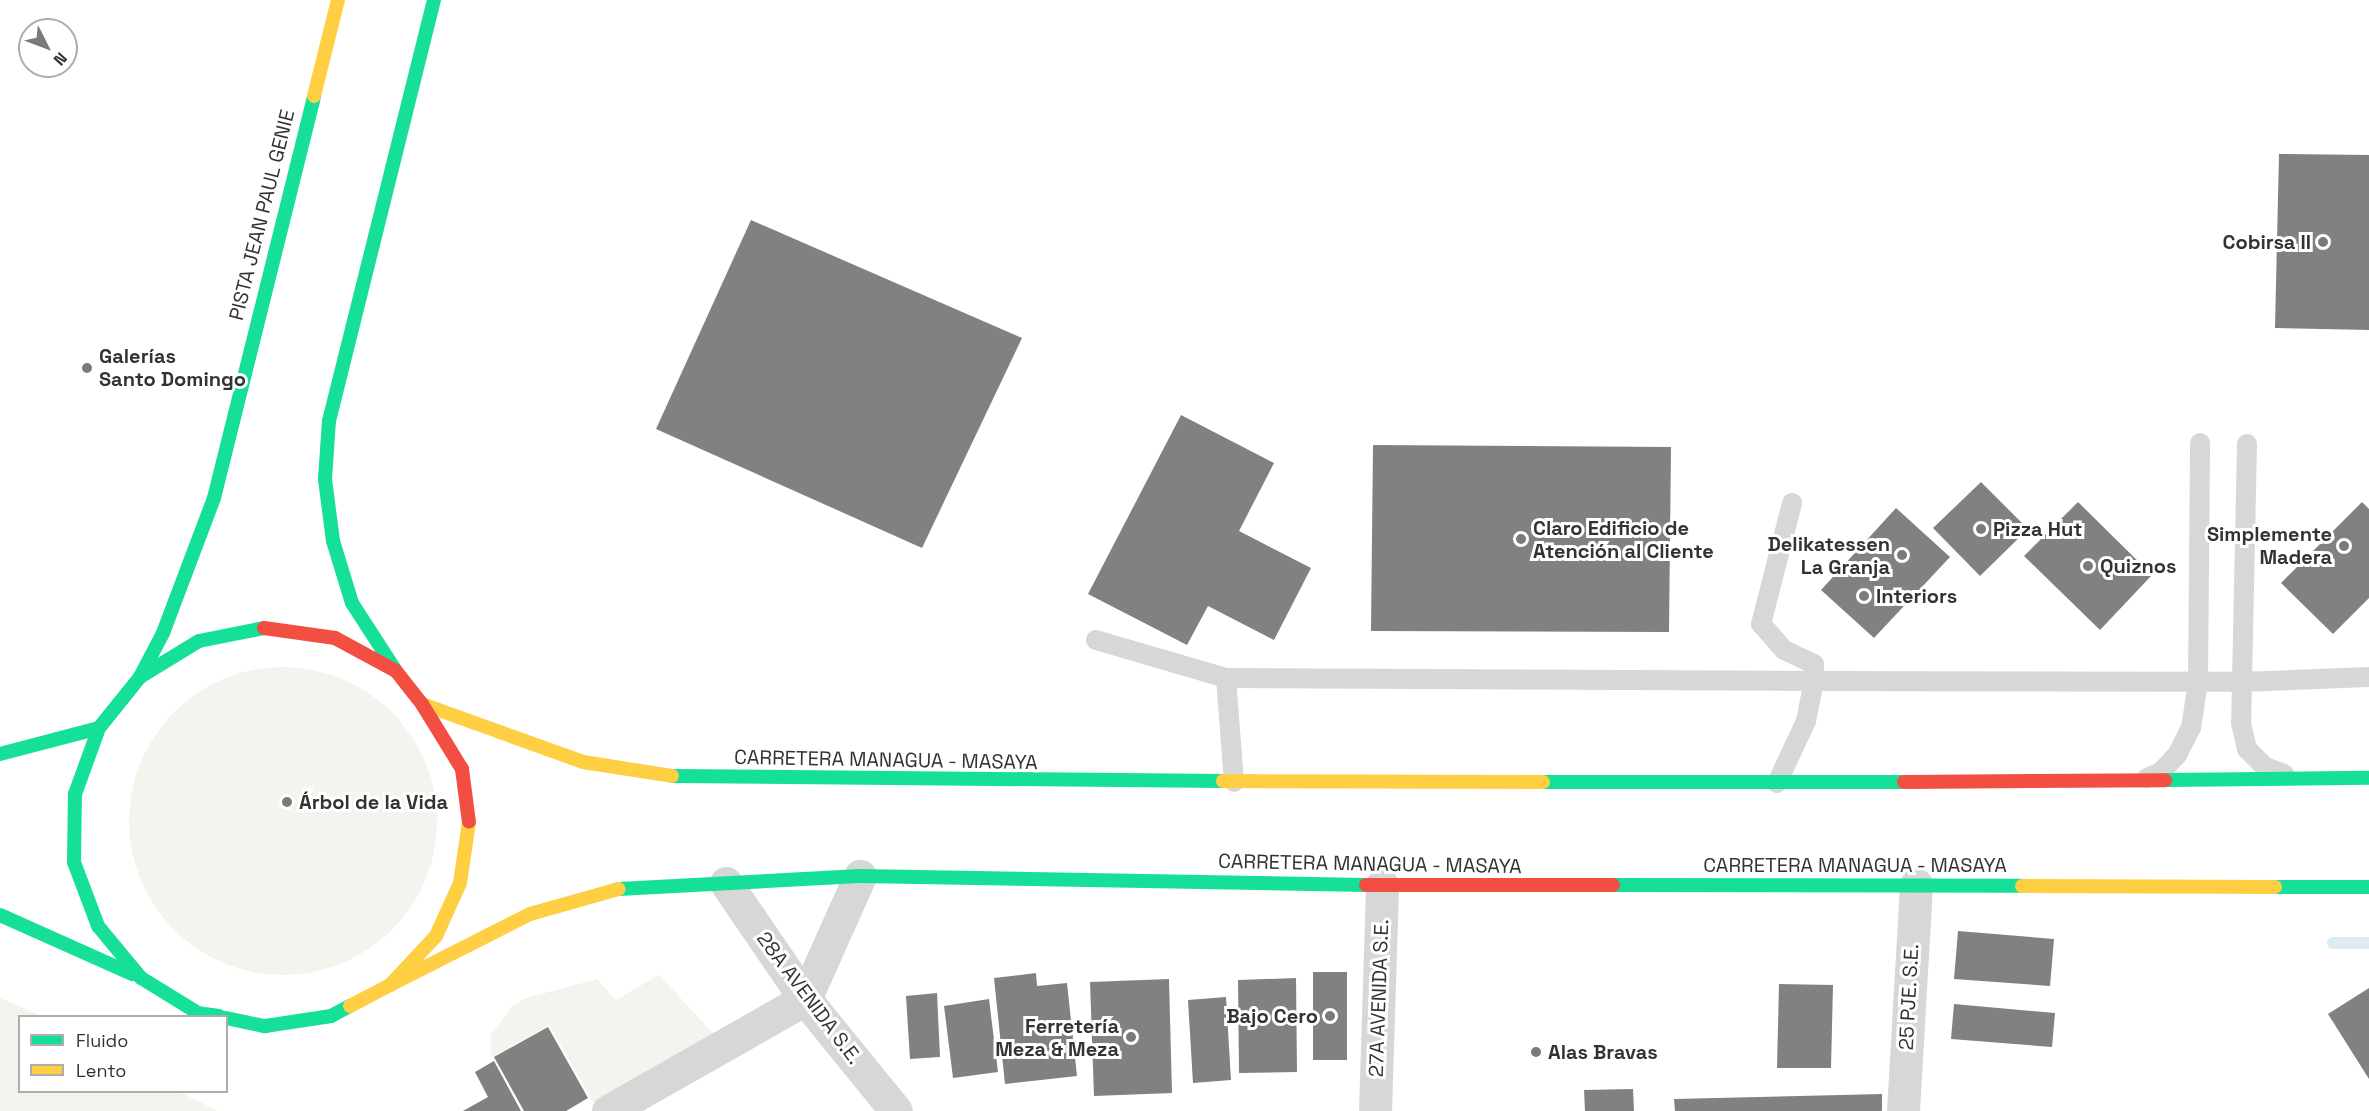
<!DOCTYPE html>
<html>
<head>
<meta charset="utf-8">
<style>
  body { margin:0 }
  #map { position:relative; width:2369px; height:1111px; overflow:hidden; background:#fff; font-family:"Space Grotesk",sans-serif }
  div>[style] { position:absolute }
  [style*='--x'] { left:calc(var(--x)*1px); top:calc(var(--y)*1px); width:calc(var(--w)*1px); rotate:calc(var(--a)*1deg) }
  .green>* { inset:0; background:#f1f5ed }
  .round { border-radius:50% }
  .stream>* { height:12px; margin:-6px; padding:0 6px; transform-origin:6px; border-radius:6px; background:#ddebf3 }
  .building>* { inset:0; background:#818181 }
  .lane>* { height:20px; margin:-10px; padding:0 10px; transform-origin:10px; border-radius:10px; background:#d7d7d7 }
  .street>* { height:33px; margin:-16.5px; padding:0 16.5px; transform-origin:16.5px; border-radius:16.5px; background:#d7d7d7 }
  .fast>* { height:14px; margin:-7px; padding:0 7px; transform-origin:7px; border-radius:7px; background:#16e098 }
  .slow>* { height:14px; margin:-7px; padding:0 7px; transform-origin:7px; border-radius:7px; background:#ffcf43 }
  .jam>* { height:14px; margin:-7px; padding:0 7px; transform-origin:7px; border-radius:7px; background:#f24e42 }
  .dots>* { width:16px; height:16px; translate:-50% -50%; box-sizing:border-box; border:3px solid #fff; border-radius:50% }
  span { translate:-50% -50%; white-space:nowrap; text-align:center; line-height:1.15; -webkit-text-stroke:6px #fff; paint-order:stroke }
  .street-label { font-size:20px; color:#333 }
  .poi-label { font-size:20px; color:#333; font-weight:700 }
  .right { translate:-100% -50%; text-align:right }
  .left { translate:0 -50%; text-align:left }
  .legend { position:absolute; left:18px; top:1015px; width:210px; height:78px; box-sizing:border-box; background:#fff; border:2px solid #adadad; margin:0; padding:8px 10px; list-style:none; font-size:18px; color:#333 }
  .legend li { display:flex; align-items:center; gap:12px; height:30px }
  .legend b { width:30px; border:2px solid #adadad }
  .north { position:absolute; left:18px; top:18px; width:60px; height:60px; box-sizing:border-box; background:#fff; border:2px solid #adadad; border-radius:50%; rotate:132deg; font-size:16px; font-weight:700; line-height:24px; text-align:center; color:#333 }
  .north::after { content:''; display:block; margin:auto; width:21px; height:27px; background:#7a7a7a; clip-path:polygon(50% 0,100% 100%,50% 72%,0 100%) }
</style>
</head>
<body>
<div id="map">
  <div class="green">
    <i class="round" style="left:129px;top:667px;width:308px;height:308px"></i>
    <i style="clip-path:polygon(659px 975px,713px 1033px,594px 1104px,549px 1025px,491px 1058px,491px 1034px,512px 1006px,523px 999px,597px 979px,616px 1000px)"></i>
    <i style="clip-path:polygon(0 998px,42px 1016px,20px 1016px,20px 1092px,180px 1092px,218px 1111px,0 1111px)"></i>
  </div>
  <div class="stream">
    <i style="--x:2333;--y:943;--w:36;--a:0"></i>
  </div>
  <div class="building">
    <i style="clip-path:polygon(2279px 154px,2369px 155px,2369px 330px,2275px 328px)"></i>
    <i style="clip-path:polygon(751px 220px,1022px 338px,922px 548px,656px 429px)"></i>
    <i style="clip-path:polygon(1181px 415px,1274px 463px,1239px 531px,1311px 568px,1274px 640px,1208px 606px,1187px 645px,1088px 594px)"></i>
    <i style="clip-path:polygon(1373px 445px,1671px 447px,1669px 632px,1371px 631px)"></i>
    <i style="clip-path:polygon(1981px 482px,2028px 529px,1980px 576px,1933px 528px)"></i>
    <i style="clip-path:polygon(2078px 502px,2152px 575px,2100px 630px,2024px 556px)"></i>
    <i style="clip-path:polygon(2362px 502px,2369px 509px,2369px 598px,2333px 634px,2281px 583px)"></i>
    <i style="clip-path:polygon(1896px 508px,1950px 557px,1874px 638px,1821px 590px)"></i>
    <i style="clip-path:polygon(1958px 931px,2054px 939px,2050px 986px,1954px 979px)"></i>
    <i style="clip-path:polygon(1313px 972px,1347px 972px,1347px 1060px,1313px 1060px)"></i>
    <i style="clip-path:polygon(1036px 973px,1037px 986px,1067px 983px,1077px 1076px,1005px 1084px,994px 978px)"></i>
    <i style="clip-path:polygon(1296px 978px,1297px 1072px,1239px 1073px,1238px 980px)"></i>
    <i style="clip-path:polygon(1169px 979px,1172px 1093px,1094px 1096px,1090px 982px)"></i>
    <i style="clip-path:polygon(1779px 984px,1833px 985px,1831px 1068px,1777px 1068px)"></i>
    <i style="clip-path:polygon(2369px 988px,2369px 1079px,2328px 1014px)"></i>
    <i style="clip-path:polygon(937px 993px,940px 1057px,910px 1059px,906px 996px)"></i>
    <i style="clip-path:polygon(1226px 997px,1231px 1080px,1193px 1083px,1188px 1000px)"></i>
    <i style="clip-path:polygon(989px 999px,998px 1072px,953px 1078px,944px 1006px)"></i>
    <i style="clip-path:polygon(1954px 1004px,2055px 1013px,2052px 1047px,1951px 1039px)"></i>
    <i style="clip-path:polygon(548px 1027px,588px 1098px,566px 1111px,524px 1111px,494px 1057px)"></i>
    <i style="clip-path:polygon(494px 1061px,521px 1111px,463px 1111px,488px 1097px,475px 1072px)"></i>
    <i style="clip-path:polygon(1633px 1089px,1634px 1111px,1585px 1111px,1584px 1090px)"></i>
    <i style="clip-path:polygon(1882px 1094px,1882px 1111px,1675px 1111px,1674px 1099px)"></i>
  </div>
  <div class="lane">
    <i style="--x:2247;--y:444;--w:279;--a:91.2"></i>
    <i style="--x:2241;--y:723;--w:27;--a:77"></i>
    <i style="--x:2247;--y:749;--w:25;--a:45"></i>
    <i style="--x:2265;--y:767;--w:20;--a:20"></i>
    <i style="--x:1096;--y:640;--w:135;--a:16.3"></i>
    <i style="--x:2147;--y:778;--w:15;--a:-23"></i>
    <i style="--x:2161;--y:772;--w:23;--a:-47"></i>
    <i style="--x:2177;--y:755;--w:30;--a:-63"></i>
    <i style="--x:2191;--y:728;--w:47;--a:-81.3"></i>
    <i style="--x:2198;--y:682;--w:239;--a:-89.5"></i>
    <i style="--x:1234;--y:782;--w:104;--a:-94.4"></i>
    <i style="--x:1226;--y:678;--w:588;--a:0.29"></i>
    <i style="--x:1814;--y:681;--w:17;--a:-90"></i>
    <i style="--x:1814;--y:664;--w:33;--a:-155"></i>
    <i style="--x:1784;--y:650;--w:35;--a:-131"></i>
    <i style="--x:1761;--y:624;--w:125;--a:-75.6"></i>
    <i style="--x:1777;--y:783;--w:68;--a:-64.9"></i>
    <i style="--x:1806;--y:721;--w:41;--a:-78.7"></i>
    <i style="--x:1814;--y:681;--w:426;--a:0.1"></i>
    <i style="--x:2240;--y:682;--w:129;--a:-2.2"></i>
  </div>
  <div class="street">
    <i style="--x:726;--y:883;--w:140;--a:55.7"></i>
    <i style="--x:805;--y:999;--w:144;--a:50.9"></i>
    <i style="--x:608;--y:1111;--w:227;--a:-29.6"></i>
    <i style="--x:805;--y:999;--w:135;--a:-65.9"></i>
    <i style="--x:1375;--y:1111;--w:226;--a:-88.2"></i>
    <i style="--x:1903;--y:1111;--w:227;--a:-86.7"></i>
  </div>
  <div class="fast">
    <i style="--x:396;--y:671;--w:81;--a:-122.9"></i>
    <i style="--x:352;--y:603;--w:65;--a:-107"></i>
    <i style="--x:333;--y:541;--w:63;--a:-97.4"></i>
    <i style="--x:325;--y:479;--w:58;--a:-86.1"></i>
    <i style="--x:329;--y:421;--w:434;--a:-76"></i>
    <i style="--x:140;--y:677;--w:50;--a:-62.4"></i>
    <i style="--x:163;--y:633;--w:144;--a:-69.3"></i>
    <i style="--x:214;--y:498;--w:414;--a:-76"></i>
    <i style="--x:0;--y:754;--w:102;--a:-14.7"></i>
    <i style="--x:672;--y:776;--w:551;--a:0.52"></i>
    <i style="--x:2165;--y:780;--w:204;--a:-0.6"></i>
    <i style="--x:1543;--y:782;--w:361;--a:0"></i>
    <i style="--x:1613;--y:885;--w:409;--a:0.1"></i>
    <i style="--x:2275;--y:887;--w:94;--a:0"></i>
    <i style="--x:619;--y:889;--w:241;--a:-3.1"></i>
    <i style="--x:860;--y:876;--w:506;--a:1.02"></i>
    <i style="--x:0;--y:915;--w:145;--a:24.1"></i>
    <i style="--x:219;--y:1016;--w:21;--a:-172"></i>
    <i style="--x:198;--y:1013;--w:67;--a:-148.4"></i>
    <i style="--x:141;--y:978;--w:67;--a:-129.6"></i>
    <i style="--x:98;--y:926;--w:68;--a:-110.6"></i>
    <i style="--x:74;--y:862;--w:68;--a:-89.2"></i>
    <i style="--x:75;--y:794;--w:70;--a:-70"></i>
    <i style="--x:99;--y:728;--w:65;--a:-51.2"></i>
    <i style="--x:140;--y:677;--w:69;--a:-31.4"></i>
    <i style="--x:199;--y:641;--w:66;--a:-11.3"></i>
    <i style="--x:226;--y:1018;--w:40;--a:12"></i>
    <i style="--x:265;--y:1026;--w:67;--a:-8.6"></i>
    <i style="--x:331;--y:1016;--w:21;--a:-28"></i>
  </div>
  <div class="slow">
    <i style="--x:314;--y:96;--w:99;--a:-76"></i>
    <i style="--x:422;--y:704;--w:171;--a:19.8"></i>
    <i style="--x:583;--y:762;--w:90;--a:8.9"></i>
    <i style="--x:1223;--y:781;--w:320;--a:0.2"></i>
    <i style="--x:2022;--y:886;--w:253;--a:0.2"></i>
    <i style="--x:390;--y:985;--w:157;--a:-26.9"></i>
    <i style="--x:530;--y:914;--w:92;--a:-15.7"></i>
    <i style="--x:350;--y:1006;--w:45;--a:-27.7"></i>
    <i style="--x:390;--y:985;--w:67;--a:-46.8"></i>
    <i style="--x:436;--y:936;--w:58;--a:-65.6"></i>
    <i style="--x:460;--y:883;--w:62;--a:-81.6"></i>
  </div>
  <div class="jam">
    <i style="--x:264;--y:628;--w:72;--a:8"></i>
    <i style="--x:335;--y:638;--w:69;--a:28.4"></i>
    <i style="--x:396;--y:671;--w:42;--a:51.8"></i>
    <i style="--x:422;--y:704;--w:76;--a:58.4"></i>
    <i style="--x:462;--y:769;--w:53;--a:82.5"></i>
    <i style="--x:1904;--y:782;--w:261;--a:-0.4"></i>
    <i style="--x:1366;--y:885;--w:247;--a:0"></i>
  </div>
  <div class="dots">
    <i style="left:2323px;top:242px;background:#7a7a7a"></i>
    <i style="left:87px;top:368px;background:#7a7a7a"></i>
    <i style="left:1981px;top:529px;background:#7a7a7a"></i>
    <i style="left:1521px;top:539px;background:#7a7a7a"></i>
    <i style="left:2344px;top:546px;background:#7a7a7a"></i>
    <i style="left:1902px;top:555px;background:#7a7a7a"></i>
    <i style="left:2088px;top:566px;background:#7a7a7a"></i>
    <i style="left:1864px;top:596px;background:#7a7a7a"></i>
    <i style="left:287px;top:802px;background:#7a7a7a"></i>
    <i style="left:1330px;top:1016px;background:#7a7a7a"></i>
    <i style="left:1131px;top:1037px;background:#7a7a7a"></i>
    <i style="left:1536px;top:1052px;background:#7a7a7a"></i>
  </div>
  <div class="street-label">
    <span style="left:262px;top:215px;rotate:-76deg">PISTA JEAN PAUL GENIE</span>
    <span style="left:886px;top:760px;rotate:1deg">CARRETERA MANAGUA - MASAYA</span>
    <span style="left:1370px;top:864px;rotate:1deg">CARRETERA MANAGUA - MASAYA</span>
    <span style="left:1855px;top:865px">CARRETERA MANAGUA - MASAYA</span>
    <span style="left:1909px;top:997px;rotate:-87deg">25 PJE. S.E.</span>
    <span style="left:809px;top:998px;rotate:53deg">28A AVENIDA S.E.</span>
    <span style="left:1379px;top:998px;rotate:-88deg">27A AVENIDA S.E.</span>
  </div>
  <div class="poi-label">
    <span class="right" style="left:2311px;top:242px">Cobirsa II</span>
    <span class="left" style="left:99px;top:368px">Galerías<br>Santo Domingo</span>
    <span class="left" style="left:1533px;top:540px">Claro Edificio de<br>Atención al Cliente</span>
    <span class="left" style="left:1993px;top:529px">Pizza Hut</span>
    <span class="right" style="left:2332px;top:546px">Simplemente<br>Madera</span>
    <span class="right" style="left:1890px;top:556px">Delikatessen<br>La Granja</span>
    <span class="left" style="left:2100px;top:566px">Quiznos</span>
    <span class="left" style="left:1876px;top:596px">Interiors</span>
    <span class="left" style="left:299px;top:802px">Árbol de la Vida</span>
    <span class="right" style="left:1318px;top:1016px">Bajo Cero</span>
    <span class="right" style="left:1119px;top:1038px">Ferretería<br>Meza &amp; Meza</span>
    <span class="left" style="left:1548px;top:1052px">Alas Bravas</span>
  </div>
  <ul class="legend">
  <li><b style="height:8px;background:#16e098"></b>Fluido</li>
  <li><b style="height:8px;background:#ffcf43"></b>Lento</li>
  </ul>
  <div class="north">N</div>
</div>
</body>
</html>
